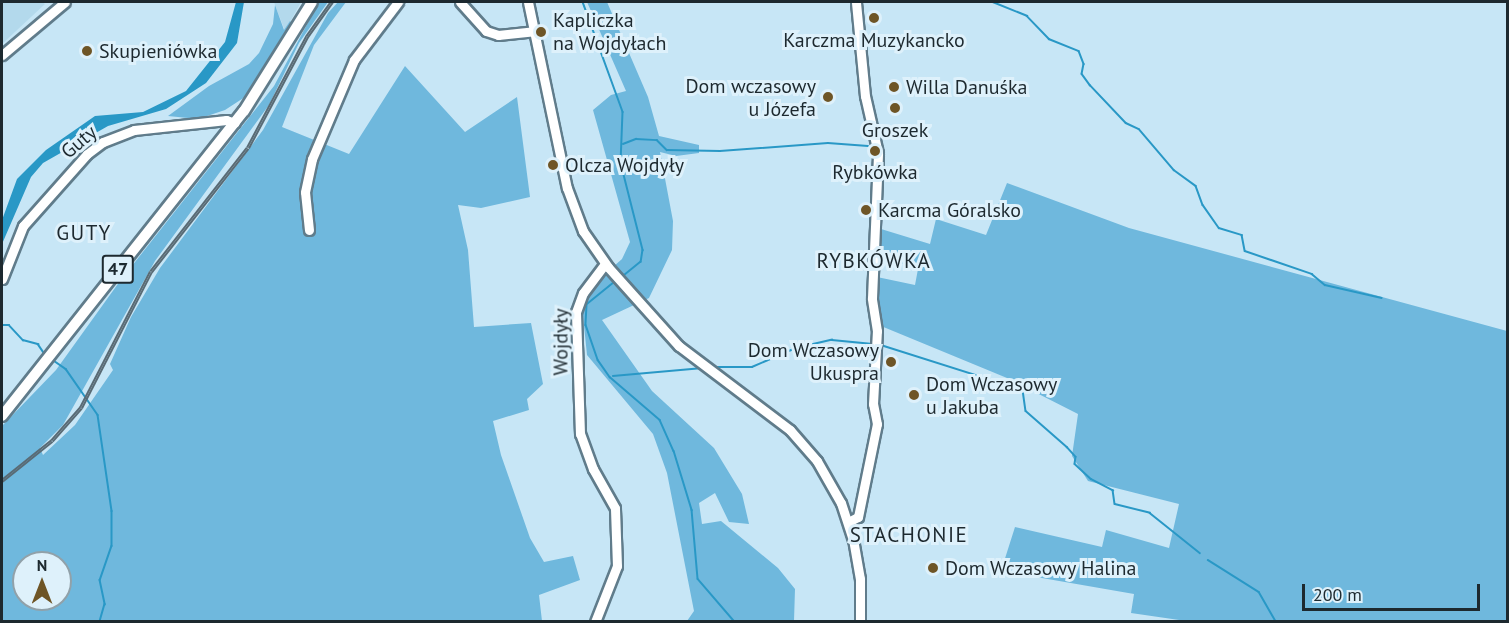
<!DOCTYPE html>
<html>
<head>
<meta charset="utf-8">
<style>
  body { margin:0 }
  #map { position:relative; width:1509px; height:623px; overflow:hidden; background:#c7e6f6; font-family:"PT Sans",sans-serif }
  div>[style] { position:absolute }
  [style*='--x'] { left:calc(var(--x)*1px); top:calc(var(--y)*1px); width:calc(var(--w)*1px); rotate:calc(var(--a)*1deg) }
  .built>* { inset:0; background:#b3d9ec }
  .green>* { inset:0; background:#6fb8dd }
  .water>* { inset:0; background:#2998c6 }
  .stream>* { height:1.5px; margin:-0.75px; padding:0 0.75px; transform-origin:0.75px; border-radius:0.75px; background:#2998c6 }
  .roads { filter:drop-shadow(2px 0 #607c8b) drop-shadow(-2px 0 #607c8b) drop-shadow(0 2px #607c8b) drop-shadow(0 -2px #607c8b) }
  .minor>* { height:9px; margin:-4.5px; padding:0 4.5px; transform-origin:4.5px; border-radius:4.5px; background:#fff }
  .major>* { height:10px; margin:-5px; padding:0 5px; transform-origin:5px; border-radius:5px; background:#fff }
  .rail>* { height:4px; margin-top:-2px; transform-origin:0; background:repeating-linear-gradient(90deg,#def1fb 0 4.5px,#596b75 0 9px); box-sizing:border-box; border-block:2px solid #596b75 }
  .dots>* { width:16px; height:16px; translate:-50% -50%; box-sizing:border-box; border:3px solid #def1fb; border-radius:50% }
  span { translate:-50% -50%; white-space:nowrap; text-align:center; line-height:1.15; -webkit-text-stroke:6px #def1fb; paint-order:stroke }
  .shield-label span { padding:2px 4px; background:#def1fb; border:2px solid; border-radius:4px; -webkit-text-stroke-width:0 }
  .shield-label { font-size:18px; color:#1d292f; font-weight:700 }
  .poi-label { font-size:20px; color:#1d292f }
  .left { translate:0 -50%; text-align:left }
  .right { translate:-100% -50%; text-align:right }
  .street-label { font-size:20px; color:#1d292f }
  .neighbourhood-label { font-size:21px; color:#1d292f; letter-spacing:1.5px }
  .frame { position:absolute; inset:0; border:3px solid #1d292f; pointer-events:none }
  .north { position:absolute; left:12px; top:551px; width:60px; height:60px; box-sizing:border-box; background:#def1fb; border:2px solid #91a1a9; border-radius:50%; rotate:0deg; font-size:16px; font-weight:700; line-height:24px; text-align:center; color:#1d292f }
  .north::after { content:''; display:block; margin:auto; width:21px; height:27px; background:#6e5526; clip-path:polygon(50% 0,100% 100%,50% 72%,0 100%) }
  .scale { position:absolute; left:1302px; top:584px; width:178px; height:27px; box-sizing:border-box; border:3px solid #1d292f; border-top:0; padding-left:8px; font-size:18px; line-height:21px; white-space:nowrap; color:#1d292f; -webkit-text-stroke:4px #def1fb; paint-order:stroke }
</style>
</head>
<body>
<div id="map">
  <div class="built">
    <i style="clip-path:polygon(2px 2px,42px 2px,45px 4px,2px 44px)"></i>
    <i style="clip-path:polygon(274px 2px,301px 2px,285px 31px,275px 5px)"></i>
  </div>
  <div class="green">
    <i style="clip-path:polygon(evenodd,319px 2px,328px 2px,299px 43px,269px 105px,155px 261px,63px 425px,40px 448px,43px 455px,75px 425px,113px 370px,110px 364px,131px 317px,160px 268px,263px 130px,328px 13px,338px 2px,346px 2px,314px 45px,282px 127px,349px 154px,405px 66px,465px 132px,517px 97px,530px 197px,481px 208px,458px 205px,468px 250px,474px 327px,531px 323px,543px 384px,527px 399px,529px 410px,493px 421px,501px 455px,530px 538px,544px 562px,573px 556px,580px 580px,539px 595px,542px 621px,2px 621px,2px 426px,56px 370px,120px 281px,274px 86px,319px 2px,24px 563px,60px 563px,60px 599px,24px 599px,24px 563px)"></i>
    <i style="clip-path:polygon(587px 2px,607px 2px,648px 97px,659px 136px,699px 145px,699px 153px,676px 156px,660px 152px,673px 221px,672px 250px,649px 298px,602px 320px,652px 391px,714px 448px,742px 494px,749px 524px,729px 522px,715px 493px,699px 503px,702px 524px,721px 521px,778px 568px,795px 589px,794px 621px,687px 621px,694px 611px,667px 473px,653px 434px,587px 355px,582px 306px,597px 281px,622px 259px,630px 242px,593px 110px,611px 95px,626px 91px)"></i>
    <i style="clip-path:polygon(275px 5px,284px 30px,290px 21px,292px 23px,245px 97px,225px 110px,198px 119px,168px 116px,209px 86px,249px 64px,259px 53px,273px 24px)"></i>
    <i style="clip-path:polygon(1007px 183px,1129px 228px,1507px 331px,1507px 621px,1186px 621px,1131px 613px,1134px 594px,1001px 571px,1015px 527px,1102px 547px,1106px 530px,1169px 548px,1179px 504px,1088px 481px,1072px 456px,1078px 414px,1007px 378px,881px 326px,877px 277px,915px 285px,918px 269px,880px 256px,881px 229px,930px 244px,936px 219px,986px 235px)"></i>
  </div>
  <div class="water">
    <i style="clip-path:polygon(236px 2px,244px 2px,237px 43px,206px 83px,166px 109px,108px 126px,43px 163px,31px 177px,2px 244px,2px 220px,17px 179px,46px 150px,95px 116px,143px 112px,186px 91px,225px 42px)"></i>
  </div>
  <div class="stream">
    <i style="--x:583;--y:2;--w:117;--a:70"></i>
    <i style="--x:623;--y:112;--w:51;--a:92.2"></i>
    <i style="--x:621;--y:163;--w:90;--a:75.8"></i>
    <i style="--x:643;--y:250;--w:12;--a:99"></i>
    <i style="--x:641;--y:262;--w:26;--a:141"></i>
    <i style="--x:993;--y:2;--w:37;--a:22"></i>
    <i style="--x:1027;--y:16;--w:32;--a:46"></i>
    <i style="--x:1049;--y:39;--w:32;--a:22"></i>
    <i style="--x:1079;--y:51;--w:14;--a:69"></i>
    <i style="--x:1084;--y:64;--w:10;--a:101"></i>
    <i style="--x:1082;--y:74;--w:14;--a:54"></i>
    <i style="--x:1090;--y:85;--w:52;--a:46.5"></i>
    <i style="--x:1126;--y:123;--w:14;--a:25"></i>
    <i style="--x:1139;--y:129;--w:54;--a:49.5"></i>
    <i style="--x:1174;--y:170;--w:27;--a:36"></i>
    <i style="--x:1196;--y:186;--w:20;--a:70"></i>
    <i style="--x:1203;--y:205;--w:28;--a:55"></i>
    <i style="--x:1219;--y:228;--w:24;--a:17"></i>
    <i style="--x:1242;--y:235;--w:16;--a:79"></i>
    <i style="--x:1245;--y:251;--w:71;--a:18.9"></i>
    <i style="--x:1312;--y:274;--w:17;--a:40"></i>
    <i style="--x:1325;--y:285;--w:58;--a:12.8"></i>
    <i style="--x:623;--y:144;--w:14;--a:-21"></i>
    <i style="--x:636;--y:139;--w:21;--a:3"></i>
    <i style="--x:657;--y:140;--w:14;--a:45"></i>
    <i style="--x:667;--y:150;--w:53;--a:1.1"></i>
    <i style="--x:720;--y:151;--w:108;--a:-4.2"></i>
    <i style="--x:828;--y:143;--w:40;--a:4.3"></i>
    <i style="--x:615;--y:282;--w:36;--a:141"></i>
    <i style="--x:587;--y:305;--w:20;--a:93"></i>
    <i style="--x:586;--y:325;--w:37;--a:71"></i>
    <i style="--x:598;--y:360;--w:21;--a:55"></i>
    <i style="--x:610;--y:377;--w:66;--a:40.7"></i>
    <i style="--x:660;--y:420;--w:34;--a:66"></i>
    <i style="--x:674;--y:451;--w:62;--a:73"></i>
    <i style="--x:692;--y:510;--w:69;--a:85"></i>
    <i style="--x:698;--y:579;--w:57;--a:49.3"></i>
    <i style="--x:2;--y:325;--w:7;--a:0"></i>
    <i style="--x:9;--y:325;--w:21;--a:47"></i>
    <i style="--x:23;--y:340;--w:16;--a:15"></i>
    <i style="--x:38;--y:344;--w:11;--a:56"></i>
    <i style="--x:881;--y:345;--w:149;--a:17.6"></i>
    <i style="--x:1023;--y:390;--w:21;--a:82"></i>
    <i style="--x:1026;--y:411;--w:55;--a:41.3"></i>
    <i style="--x:1067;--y:447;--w:13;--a:48"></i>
    <i style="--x:1076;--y:457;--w:7;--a:98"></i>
    <i style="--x:1075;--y:464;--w:22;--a:43"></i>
    <i style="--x:1091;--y:479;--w:25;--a:27"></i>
    <i style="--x:1113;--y:490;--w:14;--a:82"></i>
    <i style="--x:1115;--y:504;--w:36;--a:14"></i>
    <i style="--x:1150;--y:513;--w:64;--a:38.7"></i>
    <i style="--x:53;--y:360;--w:16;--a:35"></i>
    <i style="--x:66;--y:369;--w:56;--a:55.2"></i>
    <i style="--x:98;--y:415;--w:97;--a:81.7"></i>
    <i style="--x:112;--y:511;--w:35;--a:90"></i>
    <i style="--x:112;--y:546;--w:36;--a:109"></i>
    <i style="--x:100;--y:580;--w:25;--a:78"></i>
    <i style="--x:105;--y:604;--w:19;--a:106"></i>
    <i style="--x:714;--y:367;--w:38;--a:0"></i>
    <i style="--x:752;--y:367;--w:48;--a:-23.4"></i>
    <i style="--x:796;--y:348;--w:37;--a:-13"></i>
    <i style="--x:832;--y:340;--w:41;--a:5.6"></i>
    <i style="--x:613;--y:376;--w:90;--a:-5.1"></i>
    <i style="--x:1208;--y:560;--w:60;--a:32.1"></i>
    <i style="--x:1259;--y:592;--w:34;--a:60"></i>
  </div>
  <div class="roads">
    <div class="minor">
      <i style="--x:460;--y:2;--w:39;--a:48"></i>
      <i style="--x:486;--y:31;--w:13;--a:18"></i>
      <i style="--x:498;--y:35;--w:36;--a:-6"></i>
      <i style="--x:528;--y:2;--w:190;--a:78.2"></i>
      <i style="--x:567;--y:188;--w:46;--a:69.6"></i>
      <i style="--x:583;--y:231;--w:44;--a:55.2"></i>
      <i style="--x:608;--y:267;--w:106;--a:48.1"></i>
      <i style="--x:679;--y:346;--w:139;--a:37.1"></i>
      <i style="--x:790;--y:430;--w:41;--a:48.9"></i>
      <i style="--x:817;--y:461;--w:48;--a:60.3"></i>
      <i style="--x:841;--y:503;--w:38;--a:72"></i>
      <i style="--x:853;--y:539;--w:41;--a:80.1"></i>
      <i style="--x:860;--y:579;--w:43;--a:90"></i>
      <i style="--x:2;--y:55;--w:82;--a:-40.1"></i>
      <i style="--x:309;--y:230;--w:38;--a:-96"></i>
      <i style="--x:305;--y:192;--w:34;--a:-78"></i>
      <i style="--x:312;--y:159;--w:108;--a:-67"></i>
      <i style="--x:354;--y:60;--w:73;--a:-52.8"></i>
      <i style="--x:2;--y:279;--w:57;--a:-68.4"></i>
      <i style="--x:23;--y:226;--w:96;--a:-48.4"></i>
      <i style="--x:87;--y:154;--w:20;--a:-37"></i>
      <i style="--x:103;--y:142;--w:33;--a:-21"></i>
      <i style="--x:134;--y:130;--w:93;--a:-6.2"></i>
      <i style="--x:226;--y:120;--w:9;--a:18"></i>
      <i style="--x:848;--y:522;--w:11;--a:-27"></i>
      <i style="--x:858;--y:517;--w:95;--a:-78.5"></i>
      <i style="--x:877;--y:424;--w:20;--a:-101"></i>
      <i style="--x:873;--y:404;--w:73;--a:-86.9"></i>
      <i style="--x:877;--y:331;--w:33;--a:-99"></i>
      <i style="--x:872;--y:298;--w:145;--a:-87.6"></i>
      <i style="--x:878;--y:153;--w:58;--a:-102.8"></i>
      <i style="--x:865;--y:96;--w:94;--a:-95.5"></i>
      <i style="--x:595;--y:622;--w:60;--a:-68.6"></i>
      <i style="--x:617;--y:566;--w:58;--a:-92"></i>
      <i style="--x:615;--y:508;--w:45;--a:-119.4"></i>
      <i style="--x:593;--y:469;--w:37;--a:-110"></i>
      <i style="--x:580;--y:434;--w:122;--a:-91.9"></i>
      <i style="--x:576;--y:312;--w:20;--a:-70"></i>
      <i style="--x:583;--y:293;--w:36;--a:-53"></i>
    </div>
    <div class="major">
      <i style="--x:2;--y:416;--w:389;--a:-51.6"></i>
      <i style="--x:244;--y:111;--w:128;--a:-58"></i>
    </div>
  </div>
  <div class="rail">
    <i style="--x:2;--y:481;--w:64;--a:-38.7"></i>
    <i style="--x:52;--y:441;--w:44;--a:-48.7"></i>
    <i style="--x:81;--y:408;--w:153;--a:-62.8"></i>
    <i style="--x:151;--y:272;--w:157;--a:-52"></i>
    <i style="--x:248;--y:148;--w:126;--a:-62"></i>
    <i style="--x:307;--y:37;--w:43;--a:-54.5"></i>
  </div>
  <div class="dots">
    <i style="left:874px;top:18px;background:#6e5526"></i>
    <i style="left:541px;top:32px;background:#6e5526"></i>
    <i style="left:87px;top:51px;background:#6e5526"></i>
    <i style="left:894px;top:87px;background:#6e5526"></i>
    <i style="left:828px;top:97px;background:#6e5526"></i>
    <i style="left:895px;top:108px;background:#6e5526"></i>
    <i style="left:875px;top:151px;background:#6e5526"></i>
    <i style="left:553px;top:165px;background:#6e5526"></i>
    <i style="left:866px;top:210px;background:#6e5526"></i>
    <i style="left:891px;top:362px;background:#6e5526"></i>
    <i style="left:914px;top:395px;background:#6e5526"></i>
    <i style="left:933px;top:568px;background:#6e5526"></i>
  </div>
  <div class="shield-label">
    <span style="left:118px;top:269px">47</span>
  </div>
  <div class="poi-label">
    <span class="left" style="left:553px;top:32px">Kapliczka<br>na Wojdyłach</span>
    <span style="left:874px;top:40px">Karczma Muzykancko</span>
    <span class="left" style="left:99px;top:51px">Skupieniówka</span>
    <span class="right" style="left:816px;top:98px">Dom wczasowy<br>u Józefa</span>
    <span class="left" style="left:906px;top:87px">Willa Danuśka</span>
    <span style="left:895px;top:130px">Groszek</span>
    <span class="left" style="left:565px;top:165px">Olcza Wojdyły</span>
    <span style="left:875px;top:172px">Rybkówka</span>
    <span class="left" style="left:878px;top:210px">Karcma Góralsko</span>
    <span class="right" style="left:879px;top:362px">Dom Wczasowy<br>Ukuspra</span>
    <span class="left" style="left:926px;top:396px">Dom Wczasowy<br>u Jakuba</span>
    <span class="left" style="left:945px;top:568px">Dom Wczasowy Halina</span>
  </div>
  <div class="street-label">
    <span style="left:79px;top:142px;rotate:-40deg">Guty</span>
    <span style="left:561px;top:342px;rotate:-90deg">Wojdyły</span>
  </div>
  <div class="neighbourhood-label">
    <span style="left:84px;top:233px">GUTY</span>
    <span style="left:874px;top:261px">RYBKÓWKA</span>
    <span style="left:909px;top:535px">STACHONIE</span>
  </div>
  <div class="frame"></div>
  <div class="north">N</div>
  <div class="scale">200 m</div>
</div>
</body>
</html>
